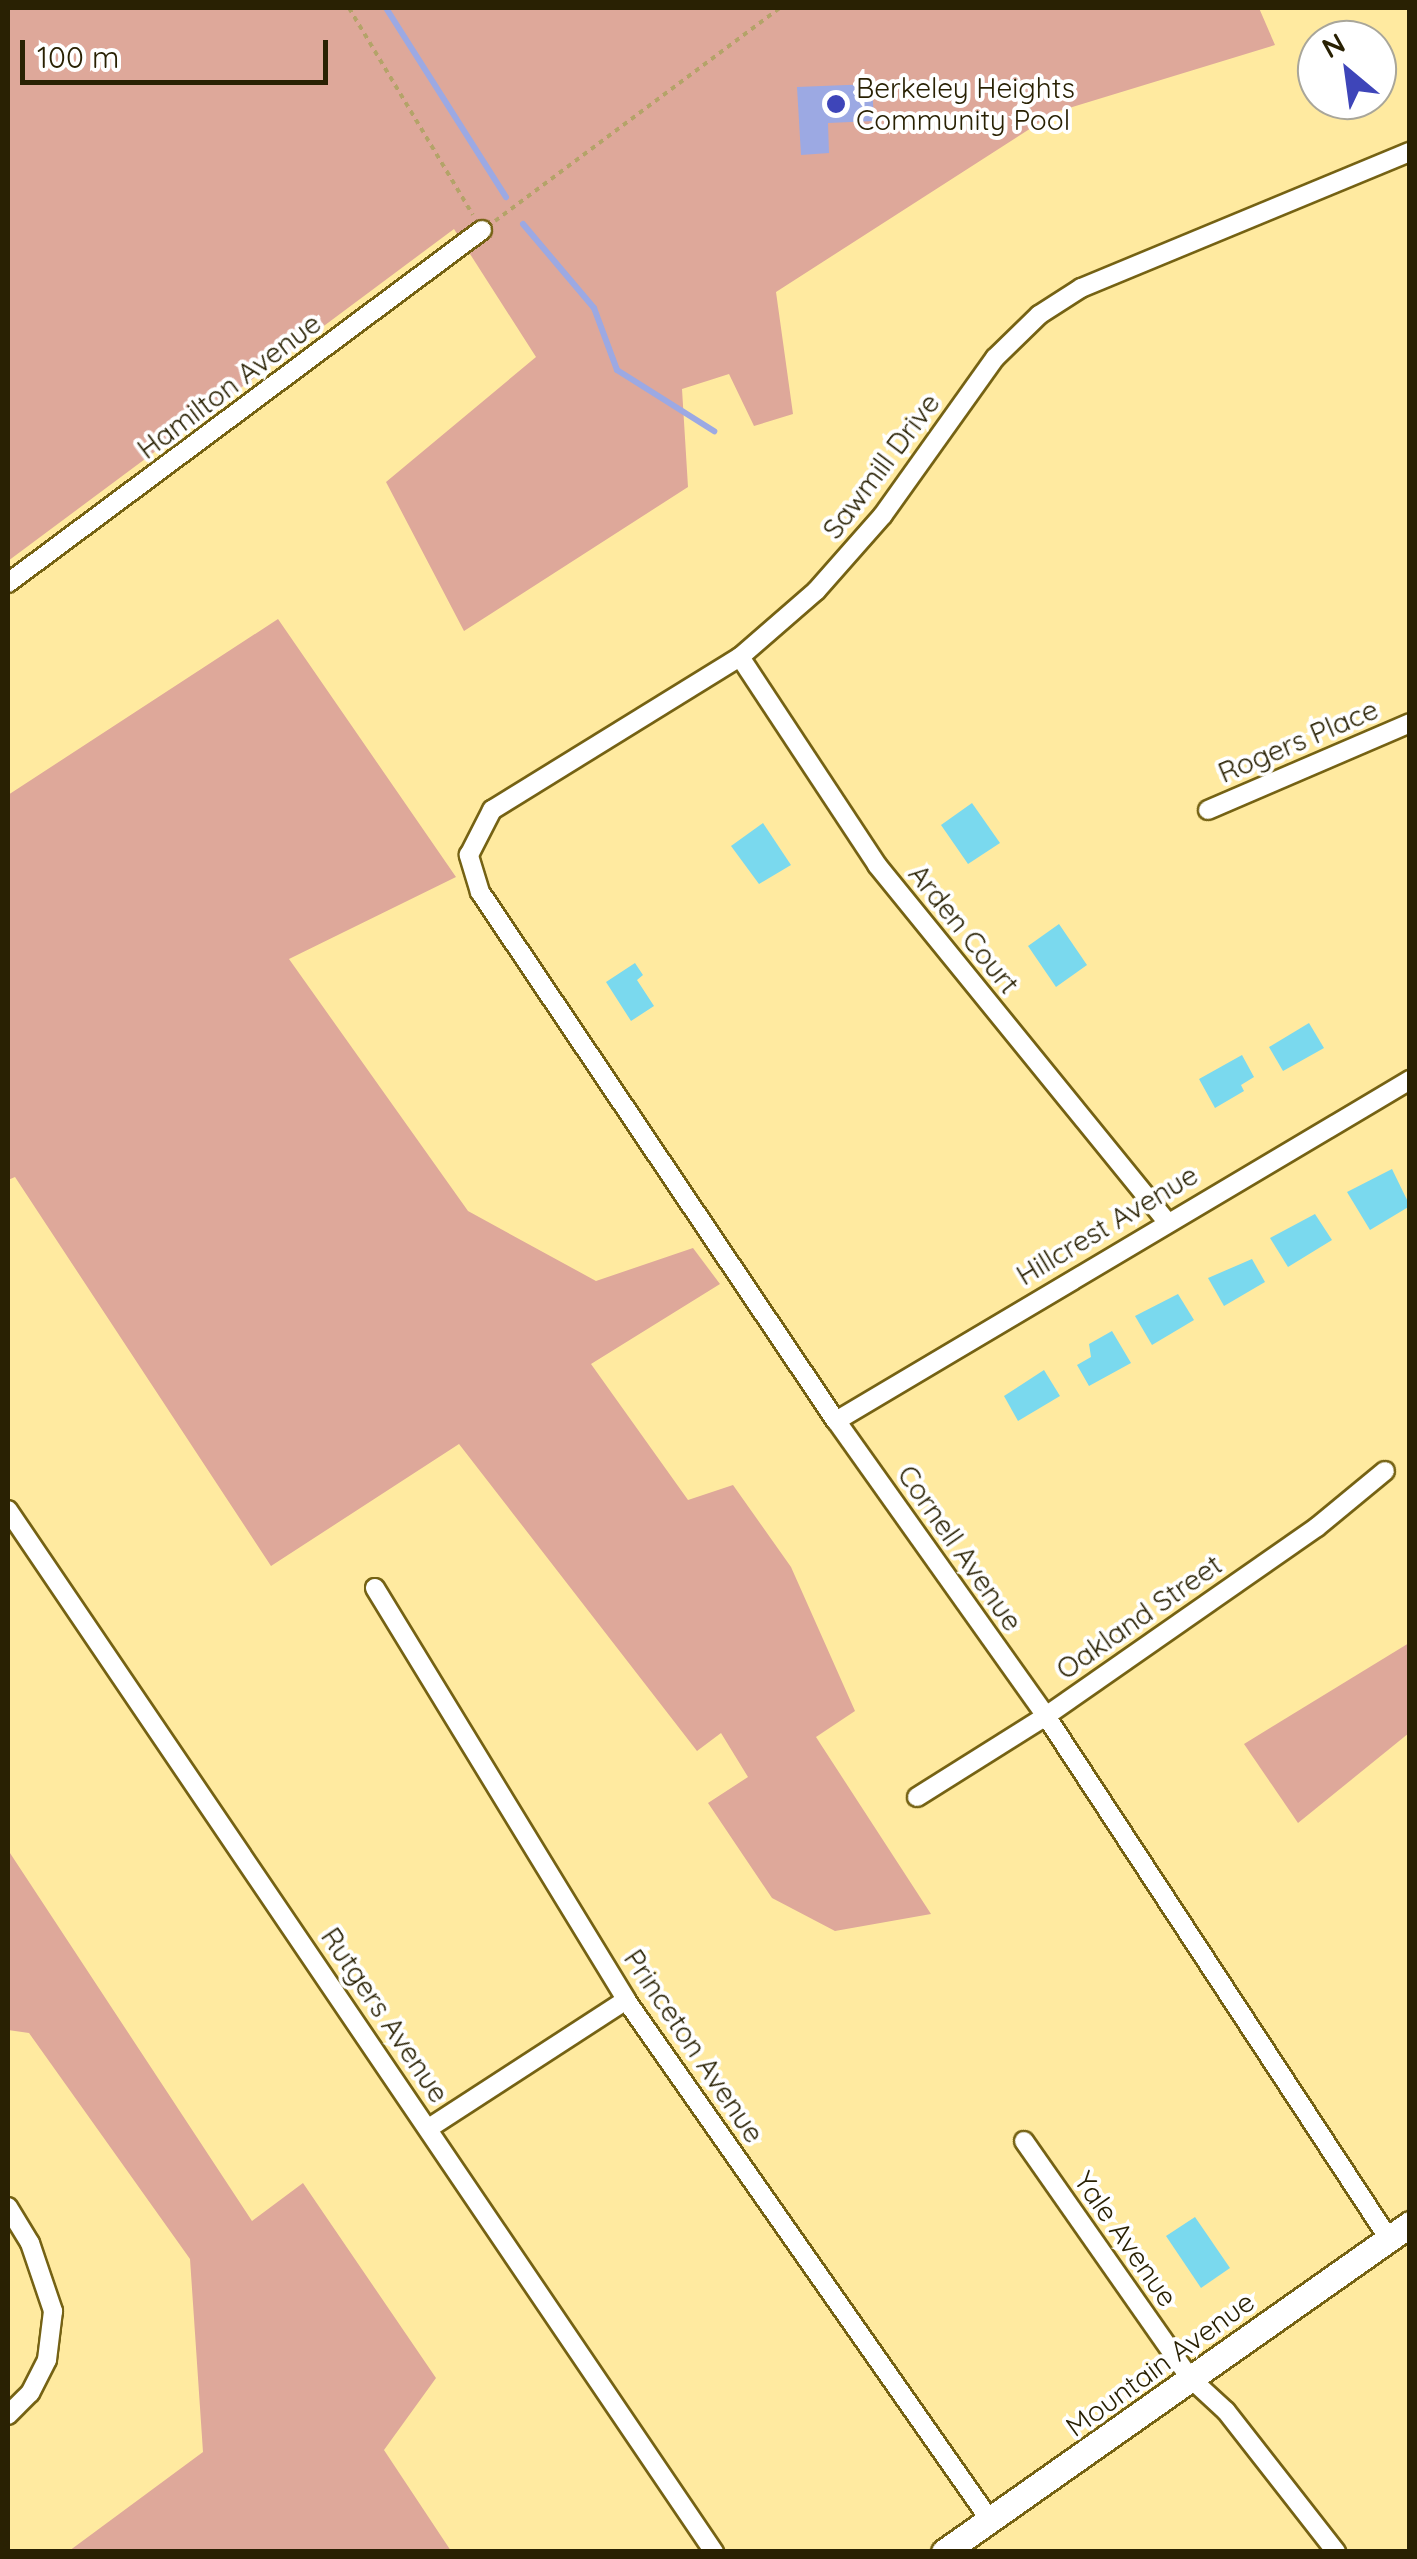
<!DOCTYPE html>
<html>
<head>
<meta charset="utf-8">
<style>
  body { margin:0 }
  #map { position:relative; width:1417px; height:2559px; overflow:hidden; background:#ffeaa0; font-family:Quicksand,sans-serif }
  div>[style] { position:absolute }
  [style*='--x'] { left:calc(var(--x)*1px); top:calc(var(--y)*1px); width:calc(var(--w)*1px); rotate:calc(var(--a)*1deg) }
  .green>* { inset:0; background:#dea89a }
  .water>* { inset:0; background:#9ca9e3 }
  .stream>* { height:6px; margin:-3px; padding:0 3px; transform-origin:3px; border-radius:3px; background:#9ca9e3 }
  .building>* { inset:0; background:#7ad9ee }
  .path>* { height:4px; margin-top:-2px; transform-origin:0; background:repeating-linear-gradient(90deg,#b4a369 0 5px,transparent 0 10px) }
  .roads { filter:drop-shadow(2px 0 #756214) drop-shadow(-2px 0 #756214) drop-shadow(0 2px #756214) drop-shadow(0 -2px #756214) }
  .street>* { height:18px; margin:-9px; padding:0 9px; transform-origin:9px; border-radius:9px; background:#fff }
  .secondary>* { height:25px; margin:-12.5px; padding:0 12.5px; transform-origin:12.5px; border-radius:12.5px; background:#fff }
  .dots>* { width:28px; height:28px; translate:-50% -50%; box-sizing:border-box; border:5px solid #fff; border-radius:50% }
  span { translate:-50% -50%; white-space:nowrap; text-align:center; line-height:1.15; -webkit-text-stroke:8px #fff; paint-order:stroke }
  .poi-label { font-size:28px; color:#292103 }
  .left { translate:0 -50%; text-align:left }
  .street-label { font-size:28px; color:#292103 }
  .frame { position:absolute; inset:0; border:10px solid #292103; pointer-events:none }
  .north { position:absolute; left:1297px; top:20px; width:100px; height:100px; box-sizing:border-box; background:#fff; border:2px solid #a9a69a; border-radius:50%; rotate:331deg; font-size:28px; font-weight:700; line-height:40px; text-align:center; color:#292103 }
  .north::after { content:''; display:block; margin:auto; width:35px; height:45px; background:#3e45b9; clip-path:polygon(50% 0,100% 100%,50% 72%,0 100%) }
  .scale { position:absolute; left:20px; top:40px; width:308px; height:45px; box-sizing:border-box; border:5px solid #292103; border-top:0; padding-left:12px; font-size:30px; line-height:35px; white-space:nowrap; color:#292103; -webkit-text-stroke:8px #fff; paint-order:stroke }
</style>
</head>
<body>
<div id="map">
  <div class="green">
    <i style="clip-path:polygon(8px 8px,1259px 8px,1275px 45px,1056px 112px,776px 292px,793px 414px,754px 426px,729px 374px,682px 389px,688px 487px,464px 631px,386px 482px,536px 357px,454px 229px,8px 561px)"></i>
    <i style="clip-path:polygon(278px 619px,456px 877px,289px 959px,468px 1211px,596px 1281px,693px 1248px,720px 1284px,591px 1364px,688px 1500px,733px 1485px,791px 1567px,855px 1711px,816px 1737px,931px 1914px,835px 1931px,772px 1898px,708px 1803px,748px 1777px,721px 1733px,697px 1751px,459px 1444px,271px 1566px,15px 1177px,8px 1180px,8px 795px)"></i>
    <i style="clip-path:polygon(1409px 1643px,1409px 1733px,1298px 1823px,1244px 1744px)"></i>
    <i style="clip-path:polygon(8px 1850px,252px 2221px,303px 2183px,436px 2378px,384px 2450px,451px 2551px,69px 2551px,203px 2452px,190px 2259px,29px 2033px,8px 2030px)"></i>
  </div>
  <div class="water">
    <i style="clip-path:polygon(872px 84px,874px 121px,828px 123px,829px 153px,801px 155px,797px 87px)"></i>
  </div>
  <div class="stream">
    <i style="--x:386;--y:8;--w:224;--a:57.6"></i>
    <i style="--x:523;--y:224;--w:110;--a:49.8"></i>
    <i style="--x:594;--y:308;--w:66;--a:69.6"></i>
    <i style="--x:617;--y:370;--w:115;--a:32.2"></i>
  </div>
  <div class="building">
    <i style="clip-path:polygon(972px 803px,1000px 843px,968px 864px,941px 825px)"></i>
    <i style="clip-path:polygon(763px 823px,791px 865px,759px 884px,731px 846px)"></i>
    <i style="clip-path:polygon(1059px 924px,1087px 965px,1056px 987px,1028px 946px)"></i>
    <i style="clip-path:polygon(635px 963px,643px 975px,637px 980px,654px 1006px,631px 1021px,606px 982px)"></i>
    <i style="clip-path:polygon(1309px 1023px,1324px 1048px,1283px 1071px,1269px 1047px)"></i>
    <i style="clip-path:polygon(1242px 1055px,1254px 1077px,1241px 1085px,1244px 1091px,1215px 1108px,1199px 1079px)"></i>
    <i style="clip-path:polygon(1392px 1169px,1410px 1206px,1370px 1230px,1347px 1192px)"></i>
    <i style="clip-path:polygon(1315px 1214px,1332px 1240px,1288px 1267px,1270px 1238px)"></i>
    <i style="clip-path:polygon(1252px 1259px,1265px 1282px,1224px 1306px,1208px 1278px)"></i>
    <i style="clip-path:polygon(1178px 1294px,1194px 1320px,1152px 1345px,1135px 1316px)"></i>
    <i style="clip-path:polygon(1112px 1331px,1131px 1363px,1089px 1386px,1077px 1365px,1091px 1357px,1089px 1344px)"></i>
    <i style="clip-path:polygon(1044px 1370px,1060px 1396px,1018px 1421px,1004px 1396px)"></i>
    <i style="clip-path:polygon(1195px 2217px,1230px 2268px,1201px 2288px,1166px 2236px)"></i>
  </div>
  <div class="path">
    <i style="--x:349;--y:8;--w:241;--a:59.1"></i>
    <i style="--x:495;--y:221;--w:356;--a:-36.8"></i>
  </div>
  <div class="roads">
    <div class="street">
      <i style="--x:8;--y:583;--w:591;--a:-36.68"></i>
      <i style="--x:740;--y:657;--w:249;--a:56.6"></i>
      <i style="--x:877;--y:865;--w:458;--a:50.9"></i>
      <i style="--x:1208;--y:810;--w:220;--a:-23.3"></i>
      <i style="--x:836;--y:1421;--w:668;--a:-30.71"></i>
      <i style="--x:8;--y:1510;--w:1259;--a:55.88"></i>
      <i style="--x:375;--y:1588;--w:482;--a:58.6"></i>
      <i style="--x:626;--y:2000;--w:635;--a:55.01"></i>
      <i style="--x:917;--y:1797;--w:152;--a:-32.1"></i>
      <i style="--x:1046;--y:1716;--w:330;--a:-34.9"></i>
      <i style="--x:1317;--y:1527;--w:88;--a:-39.5"></i>
      <i style="--x:429;--y:2128;--w:235;--a:-33"></i>
      <i style="--x:1024;--y:2141;--w:288;--a:55"></i>
      <i style="--x:1189;--y:2377;--w:50;--a:42.6"></i>
      <i style="--x:1226;--y:2411;--w:179;--a:52"></i>
      <i style="--x:8;--y:2207;--w:42;--a:58.6"></i>
      <i style="--x:30;--y:2243;--w:72;--a:71.3"></i>
      <i style="--x:53;--y:2311;--w:49;--a:97"></i>
      <i style="--x:47;--y:2360;--w:37;--a:117"></i>
      <i style="--x:30;--y:2393;--w:31;--a:135"></i>
      <i style="--x:1389;--y:2239;--w:625;--a:-123.26"></i>
      <i style="--x:1046;--y:1716;--w:362;--a:-125.4"></i>
      <i style="--x:836;--y:1421;--w:638;--a:-123.94"></i>
      <i style="--x:480;--y:892;--w:39;--a:-107"></i>
      <i style="--x:469;--y:855;--w:51;--a:-62.9"></i>
      <i style="--x:492;--y:810;--w:291;--a:-31.7"></i>
      <i style="--x:740;--y:657;--w:101;--a:-41"></i>
      <i style="--x:816;--y:591;--w:101;--a:-48.6"></i>
      <i style="--x:883;--y:515;--w:193;--a:-54.5"></i>
      <i style="--x:995;--y:358;--w:62;--a:-44.3"></i>
      <i style="--x:1039;--y:315;--w:50;--a:-32.7"></i>
      <i style="--x:1081;--y:288;--w:356;--a:-22.5"></i>
    </div>
    <div class="secondary">
      <i style="--x:944;--y:2552;--w:570;--a:-35.14"></i>
    </div>
  </div>
  <div class="dots">
    <i style="left:836px;top:104px;background:#3e45b9"></i>
  </div>
  <div class="poi-label">
    <span class="left" style="left:856px;top:104px">Berkeley Heights<br>Community Pool</span>
  </div>
  <div class="street-label">
    <span style="left:229px;top:386px;rotate:-37deg">Hamilton Avenue</span>
    <span style="left:881px;top:466px;rotate:-53deg">Sawmill Drive</span>
    <span style="left:1298px;top:741px;rotate:-23deg">Rogers Place</span>
    <span style="left:964px;top:929px;rotate:51deg">Arden Court</span>
    <span style="left:1107px;top:1225px;rotate:-31deg">Hillcrest Avenue</span>
    <span style="left:960px;top:1548px;rotate:55deg">Cornell Avenue</span>
    <span style="left:1139px;top:1617px;rotate:-35deg">Oakland Street</span>
    <span style="left:385px;top:2015px;rotate:56deg">Rutgers Avenue</span>
    <span style="left:694px;top:2046px;rotate:56deg">Princeton Avenue</span>
    <span style="left:1126px;top:2239px;rotate:55deg">Yale Avenue</span>
    <span style="left:1160px;top:2364px;rotate:-36deg">Mountain Avenue</span>
  </div>
  <div class="frame"></div>
  <div class="north">N</div>
  <div class="scale">100 m</div>
</div>
</body>
</html>
